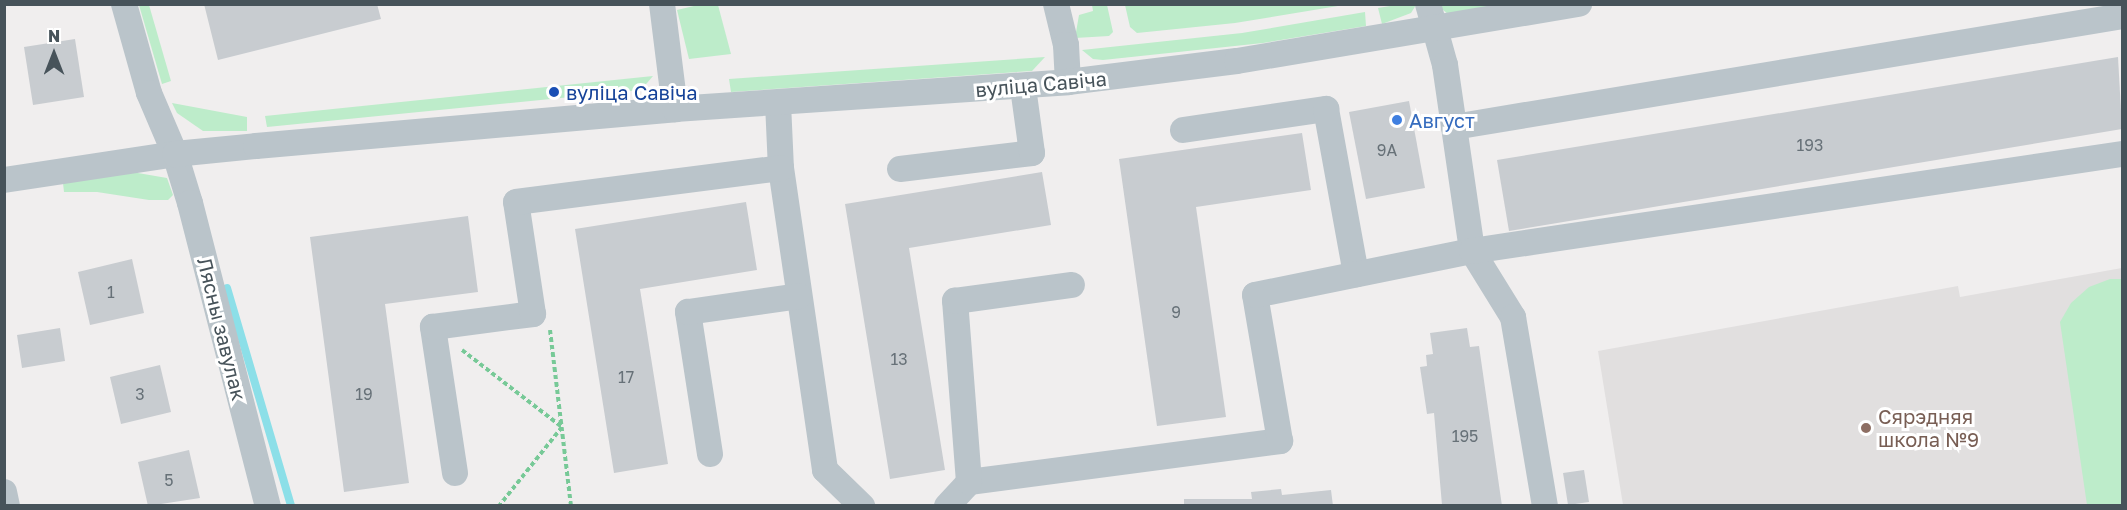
<!DOCTYPE html>
<html>
<head>
<meta charset="utf-8">
<style>
  body { margin:0 }
  #map { position:relative; width:2127px; height:510px; overflow:hidden; background:#f0eeee; font-family:"Golos Text",sans-serif }
  div>[style] { position:absolute }
  [style*='--x'] { left:calc(var(--x)*1px); top:calc(var(--y)*1px); width:calc(var(--w)*1px); rotate:calc(var(--a)*1deg) }
  .education>* { inset:0; background:#e1dfdf }
  .green>* { inset:0; background:#bdecca }
  .stream>* { height:8px; margin:-4px; padding:0 4px; transform-origin:4px; border-radius:4px; background:#8cdfe8 }
  .building>* { inset:0; background:#c8ccd0 }
  .path>* { height:4px; margin-top:-2px; transform-origin:0; background:repeating-linear-gradient(90deg,#77c997 0 4.5px,transparent 0 7.5px) }
  .minor>* { height:26px; margin:-13px; padding:0 13px; transform-origin:13px; border-radius:13px; background:#bac4ca }
  .dots>* { width:16px; height:16px; translate:-50% -50%; box-sizing:border-box; border:3px solid #fff; border-radius:50% }
  span { translate:-50% -50%; white-space:nowrap; text-align:center; line-height:1.15; -webkit-text-stroke:6px #fff; paint-order:stroke }
  .number-label { font-size:16px; color:#677178 }
  .number-label span { -webkit-text-stroke-width:0 }
  .street-label { font-size:20px; color:#47535a }
  .transit-label { font-size:20px; color:#164399 }
  .left { translate:0 -50%; text-align:left }
  .shop-label { font-size:20px; color:#366cbe }
  .education-label { font-size:20px; color:#785e54 }
  .frame { position:absolute; inset:0; border:6px solid #47535a; pointer-events:none }
  .north { position:absolute; left:24px; top:24px; width:60px; height:60px; -webkit-text-stroke:4px #fff; paint-order:stroke; rotate:0deg; font-size:16px; font-weight:700; line-height:24px; text-align:center; color:#47535a }
  .north::after { content:''; display:block; margin:auto; width:21px; height:27px; background:#47535a; clip-path:polygon(50% 0,100% 100%,50% 72%,0 100%) }
</style>
</head>
<body>
<div id="map">
  <div class="education">
    <i style="clip-path:polygon(2122px 268px,2122px 505px,1623px 505px,1598px 351px,1958px 286px,1960px 297px)"></i>
  </div>
  <div class="green">
    <i style="clip-path:polygon(139px 5px,149px 5px,171px 81px,162px 84px)"></i>
    <i style="clip-path:polygon(698px 5px,718px 5px,731px 54px,689px 59px,677px 10px)"></i>
    <i style="clip-path:polygon(1092px 5px,1107px 5px,1113px 32px,1109px 36px,1075px 38px,1079px 15px,1093px 11px)"></i>
    <i style="clip-path:polygon(1199px 5px,1199px 4px,1344px 5px,1235px 23px,1137px 33px,1130px 27px,1125px 5px)"></i>
    <i style="clip-path:polygon(1396px 5px,1416px 5px,1411px 13px,1382px 24px,1378px 8px)"></i>
    <i style="clip-path:polygon(1437px 5px,1502px 5px,1448px 14px)"></i>
    <i style="clip-path:polygon(1365px 12px,1366px 26px,1263px 43px,1103px 60px,1093px 59px,1082px 50px,1242px 33px)"></i>
    <i style="clip-path:polygon(1045px 57px,1032px 71px,731px 92px,729px 79px)"></i>
    <i style="clip-path:polygon(653px 76px,641px 90px,267px 127px,265px 116px)"></i>
    <i style="clip-path:polygon(172px 103px,247px 117px,247px 131px,203px 131px,177px 113px)"></i>
    <i style="clip-path:polygon(132px 172px,167px 178px,173px 195px,168px 200px,149px 200px,97px 192px,64px 192px,63px 183px)"></i>
    <i style="clip-path:polygon(2110px 279px,2122px 279px,2122px 505px,2087px 505px,2060px 322px,2071px 303px,2089px 287px)"></i>
  </div>
  <div class="stream">
    <i style="--x:227;--y:288;--w:227;--a:73.6"></i>
  </div>
  <div class="building">
    <i style="clip-path:polygon(204px 4px,377px 4px,381px 19px,218px 60px)"></i>
    <i style="clip-path:polygon(75px 39px,84px 97px,33px 105px,24px 47px)"></i>
    <i style="clip-path:polygon(2118px 57px,2122px 129px,1509px 231px,1497px 160px)"></i>
    <i style="clip-path:polygon(1409px 101px,1425px 188px,1366px 199px,1349px 112px)"></i>
    <i style="clip-path:polygon(1302px 133px,1311px 190px,1196px 207px,1226px 417px,1157px 426px,1119px 159px)"></i>
    <i style="clip-path:polygon(1042px 172px,1051px 225px,909px 248px,945px 470px,890px 479px,845px 204px)"></i>
    <i style="clip-path:polygon(746px 202px,757px 270px,640px 289px,668px 464px,614px 473px,575px 229px)"></i>
    <i style="clip-path:polygon(468px 216px,478px 292px,385px 304px,409px 483px,344px 492px,310px 237px)"></i>
    <i style="clip-path:polygon(132px 259px,144px 313px,90px 325px,78px 272px)"></i>
    <i style="clip-path:polygon(60px 328px,65px 361px,22px 368px,17px 335px)"></i>
    <i style="clip-path:polygon(1467px 328px,1470px 347px,1479px 346px,1502px 506px,1442px 505px,1434px 413px,1427px 414px,1420px 367px,1427px 366px,1426px 355px,1433px 354px,1430px 333px)"></i>
    <i style="clip-path:polygon(160px 365px,171px 412px,121px 424px,110px 377px)"></i>
    <i style="clip-path:polygon(189px 450px,200px 498px,148px 506px,138px 462px)"></i>
    <i style="clip-path:polygon(1584px 470px,1589px 502px,1568px 505px,1563px 473px)"></i>
    <i style="clip-path:polygon(1281px 489px,1282px 495px,1331px 490px,1333px 506px,1184px 506px,1184px 499px,1252px 499px,1251px 492px)"></i>
  </div>
  <div class="path">
    <i style="--x:550;--y:330;--w:177;--a:83.2"></i>
    <i style="--x:462;--y:350;--w:126;--a:37.6"></i>
    <i style="--x:562;--y:427;--w:101;--a:128.6"></i>
  </div>
  <div class="minor">
    <i style="--x:124;--y:4;--w:92;--a:74.3"></i>
    <i style="--x:149;--y:93;--w:66;--a:66.9"></i>
    <i style="--x:175;--y:154;--w:51;--a:73"></i>
    <i style="--x:190;--y:203;--w:313;--a:75.6"></i>
    <i style="--x:662;--y:4;--w:106;--a:82.9"></i>
    <i style="--x:1056;--y:4;--w:42;--a:76.3"></i>
    <i style="--x:1066;--y:45;--w:37;--a:87"></i>
    <i style="--x:1428;--y:4;--w:63;--a:74.4"></i>
    <i style="--x:1445;--y:65;--w:188;--a:81.7"></i>
    <i style="--x:1472;--y:251;--w:78;--a:58.2"></i>
    <i style="--x:1513;--y:317;--w:192;--a:80.4"></i>
    <i style="--x:778;--y:103;--w:65;--a:87.4"></i>
    <i style="--x:781;--y:168;--w:305;--a:81.7"></i>
    <i style="--x:825;--y:470;--w:52;--a:44.2"></i>
    <i style="--x:1454;--y:127;--w:677;--a:-9.43"></i>
    <i style="--x:1183;--y:130;--w:145;--a:-8.4"></i>
    <i style="--x:1326;--y:109;--w:168;--a:79.7"></i>
    <i style="--x:900;--y:169;--w:133;--a:-6.9"></i>
    <i style="--x:1032;--y:153;--w:67;--a:-97.8"></i>
    <i style="--x:4;--y:180;--w:173;--a:-8.6"></i>
    <i style="--x:175;--y:154;--w:81;--a:-5.6"></i>
    <i style="--x:256;--y:146;--w:421;--a:-5"></i>
    <i style="--x:675;--y:109;--w:394;--a:-3.9"></i>
    <i style="--x:1068;--y:82;--w:170;--a:-7.1"></i>
    <i style="--x:1237;--y:61;--w:347;--a:-9.5"></i>
    <i style="--x:710;--y:454;--w:144;--a:-98.8"></i>
    <i style="--x:688;--y:312;--w:112;--a:-8.2"></i>
    <i style="--x:455;--y:473;--w:148;--a:-98.6"></i>
    <i style="--x:433;--y:327;--w:101;--a:-7.4"></i>
    <i style="--x:533;--y:314;--w:113;--a:-98.6"></i>
    <i style="--x:516;--y:202;--w:267;--a:-7.3"></i>
    <i style="--x:969;--y:482;--w:314;--a:-7.5"></i>
    <i style="--x:1280;--y:441;--w:148;--a:-99.7"></i>
    <i style="--x:1255;--y:295;--w:221;--a:-11.5"></i>
    <i style="--x:1472;--y:251;--w:657;--a:-8.49"></i>
    <i style="--x:4;--y:492;--w:14;--a:78"></i>
    <i style="--x:947;--y:506;--w:33;--a:-47"></i>
    <i style="--x:969;--y:482;--w:182;--a:-94.4"></i>
    <i style="--x:955;--y:301;--w:118;--a:-7.8"></i>
  </div>
  <div class="dots">
    <i style="left:554px;top:92px;background:#1a4fb4"></i>
    <i style="left:1397px;top:120px;background:#3f7fe0"></i>
    <i style="left:1866px;top:428px;background:#8d6e63"></i>
  </div>
  <div class="number-label">
    <span style="left:1810px;top:145px">193</span>
    <span style="left:1387px;top:150px">9А</span>
    <span style="left:111px;top:292px">1</span>
    <span style="left:1176px;top:312px">9</span>
    <span style="left:899px;top:359px">13</span>
    <span style="left:626px;top:377px">17</span>
    <span style="left:140px;top:394px">3</span>
    <span style="left:364px;top:394px">19</span>
    <span style="left:1465px;top:436px">195</span>
    <span style="left:169px;top:480px">5</span>
  </div>
  <div class="street-label">
    <span style="left:1041px;top:84px;rotate:-5deg">вуліца Савіча</span>
    <span style="left:222px;top:329px;rotate:76deg">Лясны завулак</span>
  </div>
  <div class="transit-label">
    <span class="left" style="left:566px;top:92px">вуліца Савіча</span>
  </div>
  <div class="shop-label">
    <span class="left" style="left:1409px;top:120px">Август</span>
  </div>
  <div class="education-label">
    <span class="left" style="left:1878px;top:428px">Сярэдняя<br>школа №9</span>
  </div>
  <div class="frame"></div>
  <div class="north">N</div>
</div>
</body>
</html>
